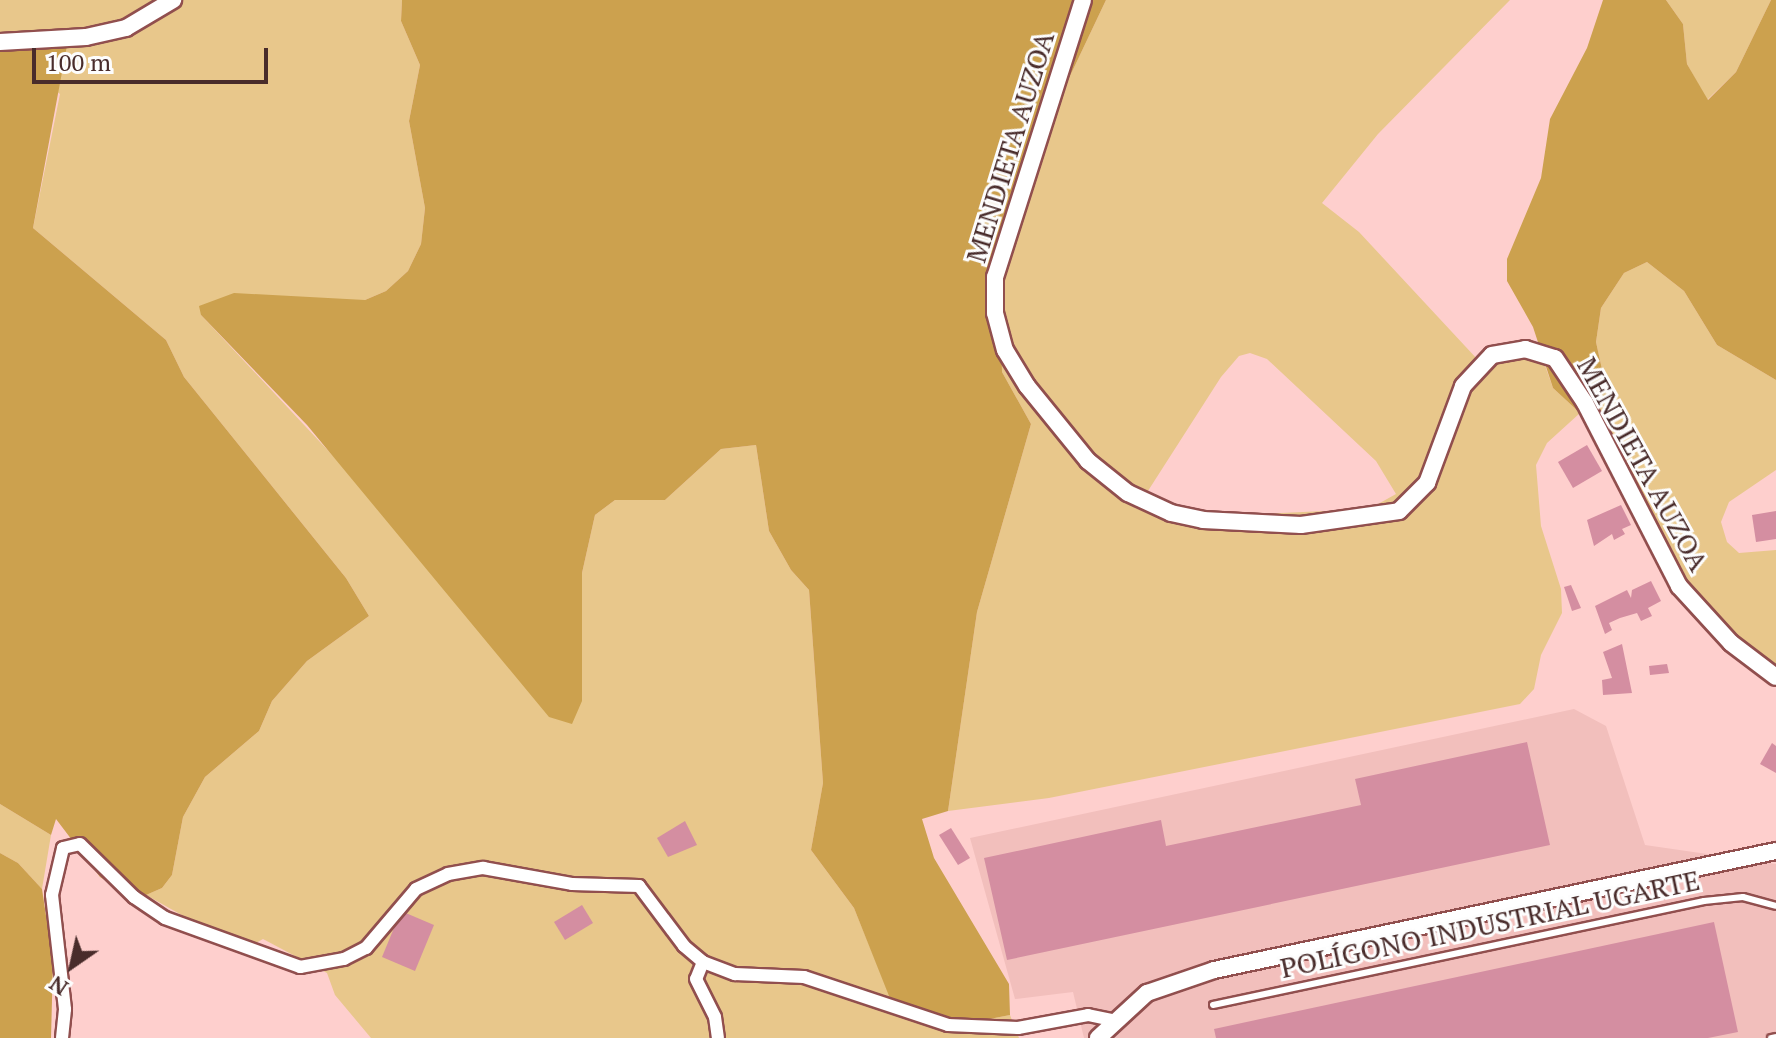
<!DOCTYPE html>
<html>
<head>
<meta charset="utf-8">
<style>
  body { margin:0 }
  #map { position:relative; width:1776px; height:1038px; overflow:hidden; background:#fecfcd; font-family:"PT Serif",serif }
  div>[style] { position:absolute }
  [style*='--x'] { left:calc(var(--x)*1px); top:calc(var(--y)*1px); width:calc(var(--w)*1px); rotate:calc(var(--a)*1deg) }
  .built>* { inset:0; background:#f2bfbc }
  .green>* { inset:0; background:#e8c78b }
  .forest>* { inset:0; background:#cca14e }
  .building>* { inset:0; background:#d48ea1 }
  .roads { filter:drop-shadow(2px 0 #914f4e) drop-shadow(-2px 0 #914f4e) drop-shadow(0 2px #914f4e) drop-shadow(0 -2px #914f4e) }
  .service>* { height:6px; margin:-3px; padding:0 3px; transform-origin:3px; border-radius:3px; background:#fff }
  .minor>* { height:12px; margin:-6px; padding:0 6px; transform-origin:6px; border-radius:6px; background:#fff }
  .tertiary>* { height:16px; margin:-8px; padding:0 8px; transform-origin:8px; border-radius:8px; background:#fff }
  span { translate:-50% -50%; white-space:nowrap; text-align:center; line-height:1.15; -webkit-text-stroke:6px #fdfdfd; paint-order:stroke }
  .street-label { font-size:28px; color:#492c2b }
  .north { position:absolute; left:32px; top:926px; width:80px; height:80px; -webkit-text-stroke:6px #fdfdfd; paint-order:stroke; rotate:214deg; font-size:22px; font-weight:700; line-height:32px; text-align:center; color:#492c2b }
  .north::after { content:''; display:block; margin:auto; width:28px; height:36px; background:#492c2b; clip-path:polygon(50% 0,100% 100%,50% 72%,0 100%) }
  .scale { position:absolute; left:32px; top:48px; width:236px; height:36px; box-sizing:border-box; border:4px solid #492c2b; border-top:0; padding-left:10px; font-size:24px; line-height:28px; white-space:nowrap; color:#492c2b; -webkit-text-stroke:6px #fdfdfd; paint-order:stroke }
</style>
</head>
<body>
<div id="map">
  <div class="built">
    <i style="clip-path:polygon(1574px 709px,1606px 726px,1645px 845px,1776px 864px,1776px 1038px,1084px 1038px,1073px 992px,1015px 999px,970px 838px)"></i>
  </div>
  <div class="green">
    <i style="clip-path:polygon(0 0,402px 0,401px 21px,420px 65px,409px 121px,425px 208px,421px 244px,408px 271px,386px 291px,365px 300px,201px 315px,350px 474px,582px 701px,582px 573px,595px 515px,615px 500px,665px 500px,721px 449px,756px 445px,769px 531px,791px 570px,809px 590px,823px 783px,811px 850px,854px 908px,892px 1001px,964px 1024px,1010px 1015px,1019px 1038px,371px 1038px,335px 995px,327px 973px,263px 939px,254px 944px,196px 923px,146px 895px,162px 888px,172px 875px,183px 817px,205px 777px,259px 731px,272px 701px,307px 661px,369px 616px,346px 578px,184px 377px,166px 340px,33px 228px,60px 94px,0 45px)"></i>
    <i style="clip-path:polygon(evenodd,1106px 0,1510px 0,1378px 134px,1322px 203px,1359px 232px,1478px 360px,1538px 346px,1553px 388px,1580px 413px,1547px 443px,1536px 465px,1541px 526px,1561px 589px,1562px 613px,1541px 655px,1534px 689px,1520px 704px,1049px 798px,948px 811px,977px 612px,1031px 424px,1002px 372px,1000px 278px,1061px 95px,1106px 0,1250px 353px,1267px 359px,1376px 461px,1396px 494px,1369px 509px,1234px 515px,1197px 512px,1156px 501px,1146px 494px,1221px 377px,1239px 356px,1250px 353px)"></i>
    <i style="clip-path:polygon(1666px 0,1771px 0,1736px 72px,1707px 100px,1687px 64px,1683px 24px)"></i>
    <i style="clip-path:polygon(1647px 262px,1684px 291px,1717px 345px,1776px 380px,1776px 470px,1729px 502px,1721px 522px,1727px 542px,1739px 553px,1776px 550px,1776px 666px,1743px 644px,1685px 589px,1594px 415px,1607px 392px,1596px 342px,1601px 308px,1624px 273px)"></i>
    <i style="clip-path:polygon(0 804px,51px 835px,42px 889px,18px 863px,0 853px)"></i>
  </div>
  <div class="forest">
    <i style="clip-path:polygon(402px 0,1106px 0,1061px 95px,1000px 278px,1002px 372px,1031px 424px,977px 612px,948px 811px,922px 819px,934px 858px,1009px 984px,1010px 1015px,964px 1024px,891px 1001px,854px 908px,811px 850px,823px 783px,809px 590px,791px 570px,769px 531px,756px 445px,721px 449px,665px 500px,615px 500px,595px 515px,582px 573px,582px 701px,572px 724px,549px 717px,307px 425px,201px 315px,199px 306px,234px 293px,365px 300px,386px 291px,408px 271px,421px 244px,425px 208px,409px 121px,420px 65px,401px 21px)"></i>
    <i style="clip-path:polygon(1603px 0,1666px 0,1683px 24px,1687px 64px,1708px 100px,1736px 72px,1771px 0,1776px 0,1776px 380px,1717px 345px,1684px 291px,1647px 262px,1624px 273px,1601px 308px,1596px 342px,1607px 392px,1600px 410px,1594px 415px,1580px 413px,1553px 388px,1533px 327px,1507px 281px,1507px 259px,1541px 178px,1550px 119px,1587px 48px)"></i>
    <i style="clip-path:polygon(68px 40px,33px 228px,166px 340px,184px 377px,346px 578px,369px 616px,307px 661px,272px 701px,259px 731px,205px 777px,183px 817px,172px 875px,162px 888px,146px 895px,122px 891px,100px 877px,56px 819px,51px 835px,0 804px,0 45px)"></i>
    <i style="clip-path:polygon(0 853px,18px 863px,42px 889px,53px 962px,51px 1038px,0 1038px)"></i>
  </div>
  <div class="building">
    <i style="clip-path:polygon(1587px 445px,1602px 471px,1573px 488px,1558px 462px)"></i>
    <i style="clip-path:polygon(1621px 505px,1631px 525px,1622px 529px,1625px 534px,1614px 540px,1612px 534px,1594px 546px,1587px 520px)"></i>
    <i style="clip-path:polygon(1776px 511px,1776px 539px,1756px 542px,1752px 515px)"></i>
    <i style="clip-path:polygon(1651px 581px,1661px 601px,1648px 608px,1652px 616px,1641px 621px,1637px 613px,1620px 618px,1609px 623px,1612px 630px,1605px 634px,1595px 606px,1627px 590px,1631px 598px,1632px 590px)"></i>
    <i style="clip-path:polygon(1571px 585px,1581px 608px,1572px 611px,1564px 587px)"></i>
    <i style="clip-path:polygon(1622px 644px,1632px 693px,1603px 695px,1602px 680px,1612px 678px,1603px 652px)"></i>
    <i style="clip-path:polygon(1667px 664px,1669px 673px,1650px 675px,1649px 666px)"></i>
    <i style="clip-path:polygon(1527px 742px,1550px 845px,1007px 960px,984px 858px,1161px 820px,1166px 846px,1361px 805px,1355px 779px)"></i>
    <i style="clip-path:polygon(1772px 743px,1776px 746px,1776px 773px,1760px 764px)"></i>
    <i style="clip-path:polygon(685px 821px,697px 845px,668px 857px,657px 838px)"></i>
    <i style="clip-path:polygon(951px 828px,970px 858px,958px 865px,939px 835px)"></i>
    <i style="clip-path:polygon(582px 905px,593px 923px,565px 940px,554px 922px)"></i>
    <i style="clip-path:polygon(401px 911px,434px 925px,415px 971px,382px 957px)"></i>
    <i style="clip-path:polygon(1714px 922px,1738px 1032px,1708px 1038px,1216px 1038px,1214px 1029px)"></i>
  </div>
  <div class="roads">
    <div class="service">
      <i style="--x:1213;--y:1005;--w:502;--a:-11.96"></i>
      <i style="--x:1704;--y:901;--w:39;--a:-6"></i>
      <i style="--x:1743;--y:897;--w:34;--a:15"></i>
      <i style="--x:1771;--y:1038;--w:5;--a:-11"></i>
    </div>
    <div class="minor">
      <i style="--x:703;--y:962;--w:18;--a:112"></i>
      <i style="--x:696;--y:979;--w:42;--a:63.4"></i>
      <i style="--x:715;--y:1017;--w:21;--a:82"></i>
      <i style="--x:62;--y:1038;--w:29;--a:-84"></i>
      <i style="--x:65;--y:1009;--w:115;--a:-96.5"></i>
      <i style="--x:52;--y:895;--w:48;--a:-76.8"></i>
      <i style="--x:63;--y:848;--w:17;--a:-13"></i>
      <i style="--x:80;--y:844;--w:76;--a:44.5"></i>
      <i style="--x:134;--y:897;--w:37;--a:34"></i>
      <i style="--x:165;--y:918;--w:144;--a:19.9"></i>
      <i style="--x:300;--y:967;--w:45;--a:-10.3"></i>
      <i style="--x:344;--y:959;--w:25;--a:-27"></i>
      <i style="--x:366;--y:948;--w:77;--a:-49.7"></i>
      <i style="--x:416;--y:889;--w:35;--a:-25"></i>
      <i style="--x:448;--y:874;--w:36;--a:-10"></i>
      <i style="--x:483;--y:868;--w:90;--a:10.2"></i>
      <i style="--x:572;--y:884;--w:67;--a:1.7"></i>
      <i style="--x:639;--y:886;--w:75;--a:53.1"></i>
      <i style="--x:684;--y:946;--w:25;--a:40"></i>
      <i style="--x:703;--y:962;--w:34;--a:21"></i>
      <i style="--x:735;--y:974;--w:69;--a:2.5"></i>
      <i style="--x:804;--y:977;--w:152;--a:18.4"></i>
      <i style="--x:948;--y:1025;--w:70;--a:2.5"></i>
      <i style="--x:1018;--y:1028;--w:71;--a:-10.5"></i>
      <i style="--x:1088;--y:1015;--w:25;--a:12"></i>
    </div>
    <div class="tertiary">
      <i style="--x:1083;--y:0;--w:291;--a:107.6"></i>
      <i style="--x:995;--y:277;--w:36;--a:90"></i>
      <i style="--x:995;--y:313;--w:38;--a:75"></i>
      <i style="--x:1005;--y:350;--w:42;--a:58.6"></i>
      <i style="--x:1027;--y:386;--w:97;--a:50.9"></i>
      <i style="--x:1088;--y:461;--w:51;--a:38.7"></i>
      <i style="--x:1128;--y:493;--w:47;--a:24.9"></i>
      <i style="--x:1171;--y:513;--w:33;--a:12"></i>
      <i style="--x:1203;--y:520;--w:98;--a:2.9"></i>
      <i style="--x:1301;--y:525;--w:99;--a:-8.1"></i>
      <i style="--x:1399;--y:511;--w:40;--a:-45"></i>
      <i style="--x:1427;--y:483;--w:103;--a:-69.6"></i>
      <i style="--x:1463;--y:386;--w:42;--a:-46.9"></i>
      <i style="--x:1492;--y:355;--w:34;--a:-10"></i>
      <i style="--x:1525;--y:349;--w:31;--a:17"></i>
      <i style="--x:1555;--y:358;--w:54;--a:56.3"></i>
      <i style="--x:1585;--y:403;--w:206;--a:62.8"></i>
      <i style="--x:1679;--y:586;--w:77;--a:47.6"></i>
      <i style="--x:1731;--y:643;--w:56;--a:37.1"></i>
      <i style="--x:0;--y:42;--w:86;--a:-3.3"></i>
      <i style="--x:86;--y:37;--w:41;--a:-12.7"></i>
      <i style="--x:126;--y:28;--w:55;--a:-30.8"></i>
      <i style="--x:1098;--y:1038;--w:67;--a:-42.6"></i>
      <i style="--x:1147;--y:993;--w:71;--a:-18.9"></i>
      <i style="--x:1214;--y:970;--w:574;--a:-11.96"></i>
    </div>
  </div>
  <div class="street-label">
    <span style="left:1010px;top:147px;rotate:-73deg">MENDIETA AUZOA</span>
    <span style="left:1643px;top:464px;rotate:61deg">MENDIETA AUZOA</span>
    <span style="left:1490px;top:924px;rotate:-12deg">POLÍGONO INDUSTRIAL UGARTE</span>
  </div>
  <div class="north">N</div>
  <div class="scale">100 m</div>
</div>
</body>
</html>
